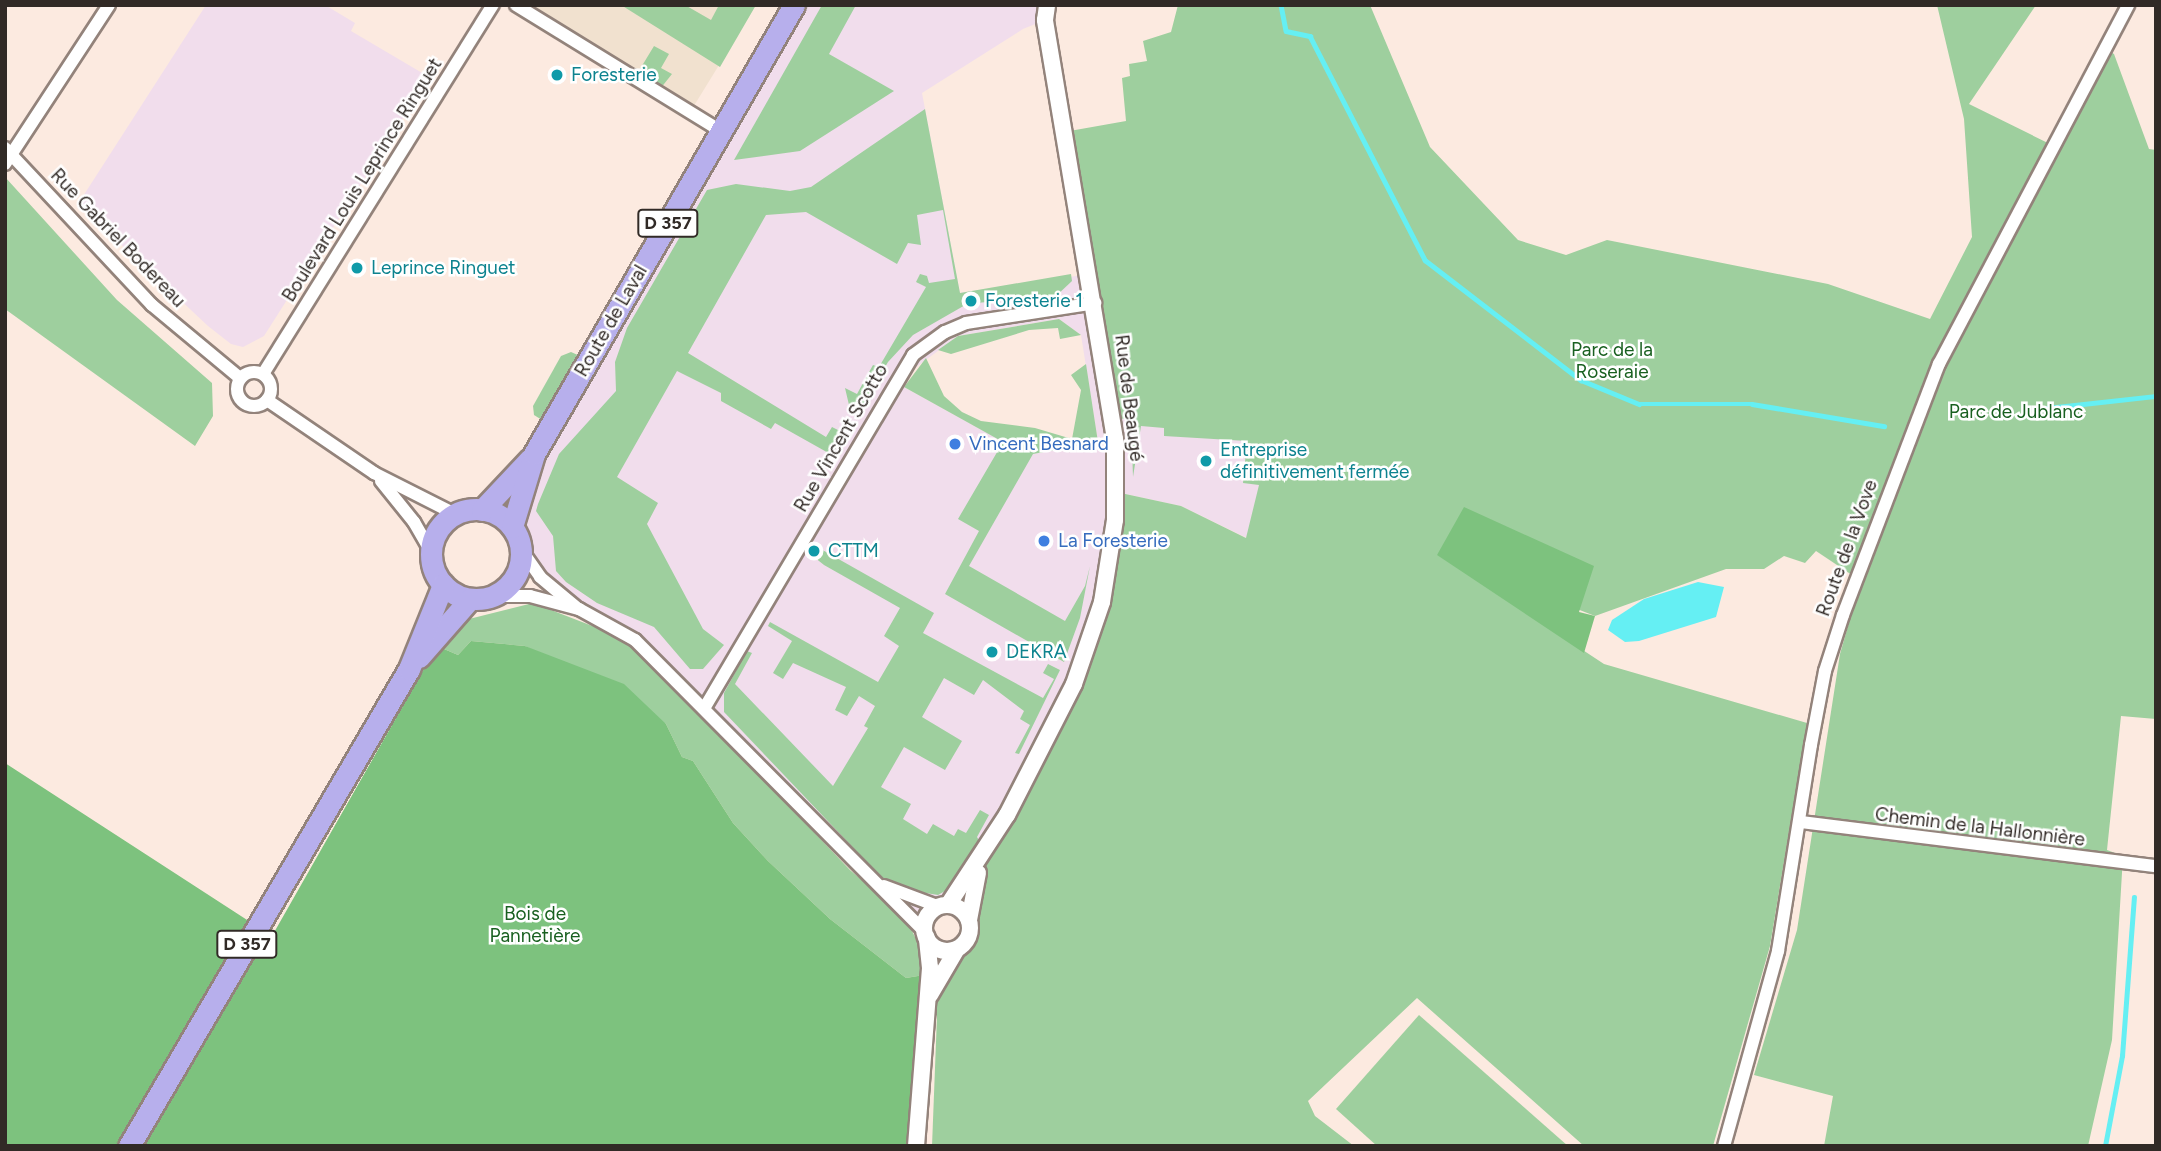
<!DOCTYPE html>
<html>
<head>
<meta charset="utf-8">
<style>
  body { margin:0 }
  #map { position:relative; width:2161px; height:1151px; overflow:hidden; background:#fceae0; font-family:Figtree,sans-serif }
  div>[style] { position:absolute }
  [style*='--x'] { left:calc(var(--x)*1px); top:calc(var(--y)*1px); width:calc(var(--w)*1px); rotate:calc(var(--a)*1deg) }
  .commercial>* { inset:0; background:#f1e1cf }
  .industrial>* { inset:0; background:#f1ddec }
  .green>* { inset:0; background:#9ecf9e }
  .forest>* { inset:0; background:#7dc27e }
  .water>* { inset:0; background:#65eff3 }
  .stream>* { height:4.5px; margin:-2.25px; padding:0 2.25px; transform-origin:2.25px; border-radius:2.25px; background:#65eff3 }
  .roads { filter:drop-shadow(2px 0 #93837b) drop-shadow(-2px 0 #93837b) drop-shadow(0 2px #93837b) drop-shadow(0 -2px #93837b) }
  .minor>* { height:12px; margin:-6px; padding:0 6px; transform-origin:6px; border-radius:6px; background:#fff }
  .minor>.ring { margin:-6px; padding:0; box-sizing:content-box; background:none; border:12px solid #fff; border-radius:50% }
  .tertiary>* { height:16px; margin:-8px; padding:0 8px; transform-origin:8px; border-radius:8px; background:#fff }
  .tertiary>.ring { margin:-8px; padding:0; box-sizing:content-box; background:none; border:16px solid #fff; border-radius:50% }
  .primary>* { height:21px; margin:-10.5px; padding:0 10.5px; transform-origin:10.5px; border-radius:10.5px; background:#b7afec }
  .primary>.ring { margin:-10.5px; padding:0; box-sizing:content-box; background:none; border:21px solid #b7afec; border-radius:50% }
  .dots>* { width:19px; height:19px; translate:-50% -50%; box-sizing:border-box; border:4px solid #fff; border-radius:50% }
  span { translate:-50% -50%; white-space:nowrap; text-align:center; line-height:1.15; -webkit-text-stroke:5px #fff; paint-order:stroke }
  .shield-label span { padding:2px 5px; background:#fff; border:2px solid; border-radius:5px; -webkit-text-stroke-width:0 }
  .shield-label { font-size:18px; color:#312a26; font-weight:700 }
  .culture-label { font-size:19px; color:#0d838f }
  .left { translate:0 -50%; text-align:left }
  .street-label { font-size:19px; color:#312a26 }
  .park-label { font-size:19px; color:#196020 }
  .shop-label { font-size:19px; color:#366cbe }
  .frame { position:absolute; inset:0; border:7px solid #312a26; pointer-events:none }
</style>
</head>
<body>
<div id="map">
  <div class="commercial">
    <i style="clip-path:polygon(525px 5px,756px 5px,692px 109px)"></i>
  </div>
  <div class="industrial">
    <i style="clip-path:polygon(206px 5px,325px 5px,355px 23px,351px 31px,429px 77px,264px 336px,243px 347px,231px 344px,208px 326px,78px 204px)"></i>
    <i style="clip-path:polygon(evenodd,794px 5px,1047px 5px,1045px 20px,1023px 29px,922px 93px,960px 293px,1090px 274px,1272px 431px,1247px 538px,1181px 506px,1116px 492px,1102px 602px,960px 909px,936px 909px,927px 918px,874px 882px,668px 669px,579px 609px,520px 548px,512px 527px,518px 504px,794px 5px,1059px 319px,1081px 335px,1098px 442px,1027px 455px,904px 387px,915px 368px,958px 336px,1059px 319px)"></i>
  </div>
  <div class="green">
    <i style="clip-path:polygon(621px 5px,685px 5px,711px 20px,719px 5px,756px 5px,720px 67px)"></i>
    <i style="clip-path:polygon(822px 5px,856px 5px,829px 54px,894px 91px,800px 151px,734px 160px)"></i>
    <i style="clip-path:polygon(1178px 5px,1370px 5px,1430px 147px,1518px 240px,1566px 255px,1607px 240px,1828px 284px,1930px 319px,1972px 237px,1964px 119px,1937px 5px,2036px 5px,1969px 104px,2054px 146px,2105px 49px,2114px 54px,2149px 149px,2156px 150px,2156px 719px,2121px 716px,2107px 850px,2123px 856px,2112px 1040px,2088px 1146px,1824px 1146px,1833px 1096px,1754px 1075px,1797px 930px,1840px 654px,1883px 504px,1869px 525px,1852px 575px,1816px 551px,1805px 563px,1784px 556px,1764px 569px,1726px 569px,1595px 616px,1437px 554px,1604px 664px,1807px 723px,1770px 946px,1713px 1146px,1584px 1146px,1417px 998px,1308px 1101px,1315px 1116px,1354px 1146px,932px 1146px,937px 1016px,926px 1003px,935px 970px,943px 950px,967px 940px,970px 926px,960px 909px,963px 901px,1086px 656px,1116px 492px,1181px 506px,1246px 538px,1259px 485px,1243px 483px,1247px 441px,1164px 436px,1164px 428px,1141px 426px,1133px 477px,1131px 420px,1112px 417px,1064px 132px,1126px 121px,1122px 78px,1130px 76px,1129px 64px,1147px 61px,1143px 41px,1171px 32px)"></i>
    <i style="clip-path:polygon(654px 46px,669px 54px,661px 68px,672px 74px,660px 89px,637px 74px)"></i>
    <i style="clip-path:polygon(925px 109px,960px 293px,1071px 274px,1072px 281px,1055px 297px,975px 303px,974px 298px,967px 299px,967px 304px,913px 335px,888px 362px,862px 407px,856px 408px,849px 405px,845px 388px,857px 394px,873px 365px,879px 367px,926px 287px,916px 282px,920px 274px,927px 276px,929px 283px,955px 279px,943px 210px,917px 215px,921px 245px,908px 243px,897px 264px,806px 212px,766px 215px,688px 353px,826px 437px,832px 427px,844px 433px,832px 455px,775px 423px,771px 429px,721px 401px,721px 393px,677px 371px,617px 477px,658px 503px,647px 524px,703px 629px,724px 645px,703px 669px,690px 669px,654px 627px,597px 603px,566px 582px,556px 571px,553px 536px,536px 511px,538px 504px,559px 454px,616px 391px,615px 362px,627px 328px,707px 190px,736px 184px,790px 191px,811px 187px)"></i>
    <i style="clip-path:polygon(5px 177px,117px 300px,212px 383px,213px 416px,195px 446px,5px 309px)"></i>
    <i style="clip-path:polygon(1059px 319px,1081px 335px,1060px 339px,1058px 328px,1029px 330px,951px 354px,938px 350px,958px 336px)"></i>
    <i style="clip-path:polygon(571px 352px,580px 356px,542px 420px,534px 415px,533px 406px,561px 356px)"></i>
    <i style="clip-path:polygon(926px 358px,944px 396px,962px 412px,981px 421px,1035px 428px,1072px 439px,1081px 390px,1071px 375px,1086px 364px,1098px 442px,1033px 454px,969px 566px,1065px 621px,1085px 586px,1090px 566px,1080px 618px,1064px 662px,945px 594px,979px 531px,958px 519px,1003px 442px,904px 387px)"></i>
    <i style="clip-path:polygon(819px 548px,934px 613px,923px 633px,1043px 698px,1054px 679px,1043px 673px,1048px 664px,1060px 670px,1019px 754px,1015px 753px,1030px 725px,1020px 719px,1024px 711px,983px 680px,974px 695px,944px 678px,922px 717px,962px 741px,945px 770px,904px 747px,881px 787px,911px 804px,903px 819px,927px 834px,933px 824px,954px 836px,958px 829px,966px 833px,980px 810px,989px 815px,977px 837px,982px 846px,954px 886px,938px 895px,901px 889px,881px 877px,724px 712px,724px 693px,747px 651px,752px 653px,735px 684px,833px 786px,868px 728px,864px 726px,875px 706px,859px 696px,847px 716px,835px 710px,846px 687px,793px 663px,783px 679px,773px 673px,792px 641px,768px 626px,770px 622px,878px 682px,899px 646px,884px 636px,900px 608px,824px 565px,814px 557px)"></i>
    <i style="clip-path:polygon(533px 603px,613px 634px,646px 656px,850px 870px,906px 918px,923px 954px,924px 975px,906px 978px,830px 919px,768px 861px,733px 823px,693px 761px,682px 757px,666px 724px,525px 646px,471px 641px,458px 655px,437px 646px,469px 619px)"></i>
    <i style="clip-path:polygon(1419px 1015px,1568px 1146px,1377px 1146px,1336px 1109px)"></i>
  </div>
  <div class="forest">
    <i style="clip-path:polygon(1464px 507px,1594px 566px,1579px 612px,1595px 616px,1584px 653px,1437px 555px)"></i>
    <i style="clip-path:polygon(471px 641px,525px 646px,624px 684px,666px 724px,682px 757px,693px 761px,733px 823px,768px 861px,830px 919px,906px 978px,924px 975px,913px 1146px,5px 1146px,5px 763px,272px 936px,437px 646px,458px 655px)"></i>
  </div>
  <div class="water">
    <i style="clip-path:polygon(1698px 582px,1724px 587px,1716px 617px,1639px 641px,1625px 642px,1608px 630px,1612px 620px,1644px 599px)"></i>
  </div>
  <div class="stream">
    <i style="--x:1281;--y:5;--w:26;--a:79"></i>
    <i style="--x:1286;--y:31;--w:25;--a:12"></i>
    <i style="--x:1310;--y:36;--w:252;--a:62.8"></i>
    <i style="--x:1425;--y:260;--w:197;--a:37.6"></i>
    <i style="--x:1581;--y:380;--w:63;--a:22.5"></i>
    <i style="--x:1639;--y:404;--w:113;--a:0"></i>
    <i style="--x:1752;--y:404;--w:134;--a:9.5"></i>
    <i style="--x:2038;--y:409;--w:119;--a:-6.3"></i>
    <i style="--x:2105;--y:1146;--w:92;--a:-79.3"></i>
    <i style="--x:2122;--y:1056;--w:159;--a:-85.7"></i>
  </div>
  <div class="roads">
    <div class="minor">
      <i style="--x:516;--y:5;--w:241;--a:31.6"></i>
      <i style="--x:5;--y:148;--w:215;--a:46.9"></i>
      <i style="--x:152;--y:305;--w:114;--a:39.7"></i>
      <i style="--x:5;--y:164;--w:190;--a:-56.8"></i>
      <i class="ring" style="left:237px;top:372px;width:22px;height:22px"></i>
      <i style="--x:263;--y:374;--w:435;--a:-58.1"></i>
      <i style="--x:267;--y:400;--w:130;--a:34.3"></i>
      <i style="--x:374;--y:473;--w:91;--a:26.8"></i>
      <i style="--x:381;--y:481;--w:53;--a:51.2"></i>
      <i style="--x:414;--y:522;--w:34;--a:60"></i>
      <i style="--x:520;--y:548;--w:35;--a:55"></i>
      <i style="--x:540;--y:577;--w:47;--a:39.8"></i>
      <i style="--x:492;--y:596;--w:38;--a:0"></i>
      <i style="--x:530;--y:596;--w:51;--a:14.9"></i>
      <i style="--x:579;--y:609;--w:64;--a:29"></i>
      <i style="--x:635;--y:640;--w:412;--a:45.2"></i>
      <i style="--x:705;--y:707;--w:409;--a:-59.4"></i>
      <i style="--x:913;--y:355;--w:39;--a:-36"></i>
      <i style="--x:945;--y:332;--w:23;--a:-23"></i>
      <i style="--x:966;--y:323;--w:131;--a:-8.8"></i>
      <i style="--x:1801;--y:822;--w:358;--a:7.1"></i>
      <i style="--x:884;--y:886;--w:60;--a:20.6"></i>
      <i style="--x:1724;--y:1146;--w:202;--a:-74.5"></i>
      <i style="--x:1778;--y:951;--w:209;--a:-80.9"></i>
      <i style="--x:1811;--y:745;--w:75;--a:-79.3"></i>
      <i style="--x:1825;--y:671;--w:59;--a:-72.2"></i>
      <i style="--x:1843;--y:615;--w:269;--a:-69.1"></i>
      <i style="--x:1939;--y:364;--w:406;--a:-62.2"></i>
    </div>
    <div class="tertiary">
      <i style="--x:948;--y:905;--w:108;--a:-56.8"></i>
      <i style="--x:1007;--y:815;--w:147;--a:-62.9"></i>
      <i style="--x:1074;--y:684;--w:87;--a:-71.1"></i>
      <i style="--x:1102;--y:602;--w:83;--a:-81"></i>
      <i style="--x:1115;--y:520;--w:81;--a:-90"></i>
      <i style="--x:1115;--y:439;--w:425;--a:-99.5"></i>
      <i style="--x:1045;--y:20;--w:15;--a:-82"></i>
      <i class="ring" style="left:924px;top:905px;width:30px;height:30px"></i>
      <i style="--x:969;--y:920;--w:48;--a:-79.2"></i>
      <i style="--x:930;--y:995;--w:53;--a:-59.6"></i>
      <i style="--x:916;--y:1146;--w:179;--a:-85.5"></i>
      <i style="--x:930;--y:968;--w:31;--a:-96"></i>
    </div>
    <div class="primary">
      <i class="ring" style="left:431px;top:509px;width:69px;height:69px"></i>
      <i style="--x:482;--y:510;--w:70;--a:-46.7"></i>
      <i style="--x:512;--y:527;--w:76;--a:-73.2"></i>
      <i style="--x:534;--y:454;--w:519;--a:-59.93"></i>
      <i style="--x:419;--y:657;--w:77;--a:-48.7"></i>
      <i style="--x:129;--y:1146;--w:553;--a:-59.59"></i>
      <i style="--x:409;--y:669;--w:91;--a:-68"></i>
    </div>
  </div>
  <div class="dots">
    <i style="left:557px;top:75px;background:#0f9aa8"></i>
    <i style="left:357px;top:268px;background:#0f9aa8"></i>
    <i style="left:971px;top:301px;background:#0f9aa8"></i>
    <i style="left:955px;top:444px;background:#3f7fe0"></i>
    <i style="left:1206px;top:461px;background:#0f9aa8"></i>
    <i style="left:1044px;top:541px;background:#3f7fe0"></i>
    <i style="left:814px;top:551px;background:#0f9aa8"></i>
    <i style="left:992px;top:652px;background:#0f9aa8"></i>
  </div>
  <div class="shield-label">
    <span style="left:668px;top:223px">D 357</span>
    <span style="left:247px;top:944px">D 357</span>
  </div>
  <div class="culture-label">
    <span class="left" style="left:571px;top:75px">Foresterie</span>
    <span class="left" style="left:371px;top:268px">Leprince Ringuet</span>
    <span class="left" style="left:985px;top:301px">Foresterie 1</span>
    <span class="left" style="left:1220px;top:461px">Entreprise<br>définitivement fermée</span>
    <span class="left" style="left:828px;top:551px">CTTM</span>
    <span class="left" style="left:1006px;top:652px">DEKRA</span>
  </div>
  <div class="street-label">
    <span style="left:362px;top:180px;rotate:-58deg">Boulevard Louis Leprince Ringuet</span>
    <span style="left:118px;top:238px;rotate:46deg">Rue Gabriel Bodereau</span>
    <span style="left:611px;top:321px;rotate:-60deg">Route de Laval</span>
    <span style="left:1129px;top:398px;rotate:83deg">Rue de Beaugé</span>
    <span style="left:841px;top:438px;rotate:-60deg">Rue Vincent Scotto</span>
    <span style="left:1847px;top:548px;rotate:-70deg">Route de la Vove</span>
    <span style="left:1980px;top:827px;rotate:7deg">Chemin de la Hallonnière</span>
  </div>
  <div class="park-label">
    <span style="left:1612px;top:361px">Parc de la<br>Roseraie</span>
    <span style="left:2016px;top:412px">Parc de Jublanc</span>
    <span style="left:535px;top:925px">Bois de<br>Pannetière</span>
  </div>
  <div class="shop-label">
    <span class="left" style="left:969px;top:444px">Vincent Besnard</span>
    <span class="left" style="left:1058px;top:541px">La Foresterie</span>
  </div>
  <div class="frame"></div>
</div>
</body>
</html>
